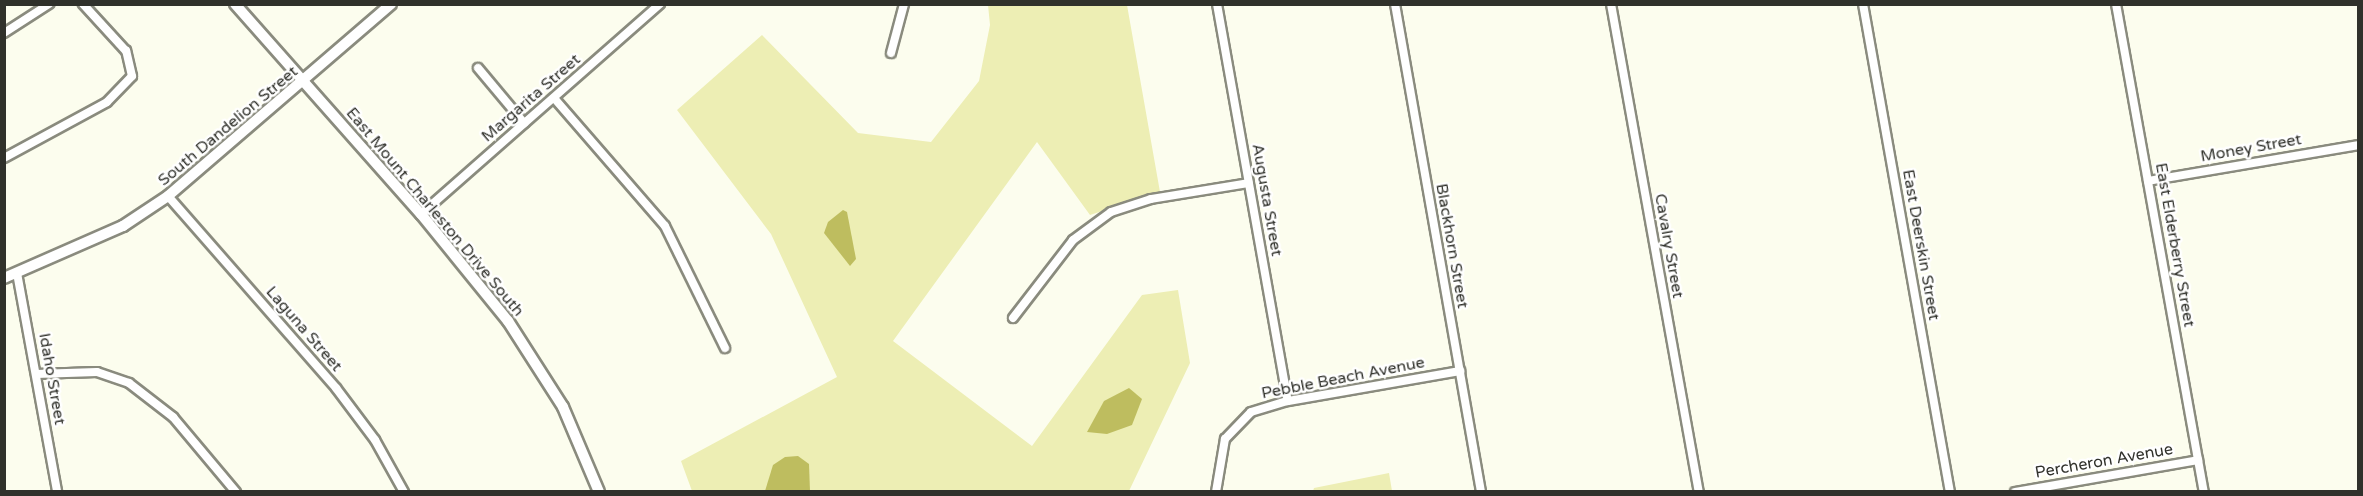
<!DOCTYPE html>
<html>
<head>
<meta charset="utf-8">
<style>
  body { margin:0 }
  #map { position:relative; width:2363px; height:496px; overflow:hidden; background:#fcfdee; font-family:"Varela Round",sans-serif }
  div>[style] { position:absolute }
  [style*='--x'] { left:calc(var(--x)*1px); top:calc(var(--y)*1px); width:calc(var(--w)*1px); rotate:calc(var(--a)*1deg) }
  .green>* { inset:0; background:#edeeb4 }
  .water>* { inset:0; background:#bebd5f }
  .roads { filter:drop-shadow(2px 0 #8a8b7e) drop-shadow(-2px 0 #8a8b7e) drop-shadow(0 2px #8a8b7e) drop-shadow(0 -2px #8a8b7e) }
  .minor>* { height:8px; margin:-4px; padding:0 4px; transform-origin:4px; border-radius:4px; background:#fff }
  .tertiary>* { height:10px; margin:-5px; padding:0 5px; transform-origin:5px; border-radius:5px; background:#fff }
  span { translate:-50% -50%; white-space:nowrap; text-align:center; line-height:1.15; -webkit-text-stroke:5px #fff; paint-order:stroke }
  .street-label { font-size:16px; color:#30312b }
  .frame { position:absolute; inset:0; border:6px solid #30312b; pointer-events:none }
</style>
</head>
<body>
<div id="map">
  <div class="green">
    <i style="clip-path:polygon(988px 5px,1127px 5px,1160px 192px,1090px 215px,1037px 142px,893px 341px,1032px 446px,1142px 295px,1178px 290px,1190px 363px,1129px 491px,692px 491px,681px 461px,837px 377px,771px 234px,677px 110px,762px 35px,858px 133px,931px 142px,979px 81px,990px 25px)"></i>
    <i style="clip-path:polygon(1389px 473px,1392px 491px,1313px 491px,1314px 488px)"></i>
  </div>
  <div class="water">
    <i style="clip-path:polygon(843px 210px,847px 212px,856px 259px,850px 266px,824px 233px,828px 222px)"></i>
    <i style="clip-path:polygon(1129px 388px,1142px 399px,1132px 425px,1107px 434px,1087px 432px,1104px 401px)"></i>
    <i style="clip-path:polygon(798px 456px,809px 464px,810px 491px,765px 491px,773px 465px,785px 457px)"></i>
  </div>
  <div class="roads">
    <div class="minor">
      <i style="--x:1217;--y:4;--w:403;--a:79.9"></i>
      <i style="--x:1395;--y:4;--w:496;--a:80"></i>
      <i style="--x:1611;--y:4;--w:496;--a:79.8"></i>
      <i style="--x:1863;--y:4;--w:496;--a:79.9"></i>
      <i style="--x:2116;--y:4;--w:496;--a:79.8"></i>
      <i style="--x:4;--y:33;--w:54;--a:-32.8"></i>
      <i style="--x:891;--y:53;--w:51;--a:-75.1"></i>
      <i style="--x:478;--y:68;--w:72;--a:50.1"></i>
      <i style="--x:554;--y:98;--w:169;--a:49.1"></i>
      <i style="--x:665;--y:226;--w:136;--a:63.8"></i>
      <i style="--x:4;--y:158;--w:117;--a:-28.5"></i>
      <i style="--x:107;--y:102;--w:36;--a:-46"></i>
      <i style="--x:132;--y:76;--w:26;--a:-103"></i>
      <i style="--x:126;--y:51;--w:64;--a:-132.5"></i>
      <i style="--x:2148;--y:181;--w:213;--a:-9.7"></i>
      <i style="--x:168;--y:196;--w:255;--a:48.8"></i>
      <i style="--x:336;--y:388;--w:65;--a:53.1"></i>
      <i style="--x:375;--y:440;--w:60;--a:60.9"></i>
      <i style="--x:421;--y:214;--w:318;--a:-41.3"></i>
      <i style="--x:17;--y:273;--w:223;--a:79.6"></i>
      <i style="--x:1013;--y:318;--w:98;--a:-52.4"></i>
      <i style="--x:1073;--y:240;--w:47;--a:-36.4"></i>
      <i style="--x:1111;--y:212;--w:42;--a:-18"></i>
      <i style="--x:1151;--y:199;--w:99;--a:-9.3"></i>
      <i style="--x:36;--y:374;--w:61;--a:-1.9"></i>
      <i style="--x:97;--y:372;--w:34;--a:19"></i>
      <i style="--x:129;--y:383;--w:56;--a:37.7"></i>
      <i style="--x:173;--y:417;--w:98;--a:50"></i>
      <i style="--x:1216;--y:492;--w:54;--a:-80.4"></i>
      <i style="--x:1225;--y:439;--w:37;--a:-46"></i>
      <i style="--x:1251;--y:412;--w:39;--a:-17"></i>
      <i style="--x:1288;--y:401;--w:175;--a:-9.9"></i>
      <i style="--x:2015;--y:492;--w:186;--a:-9.9"></i>
    </div>
    <div class="tertiary">
      <i style="--x:235;--y:4;--w:281;--a:48.5"></i>
      <i style="--x:421;--y:214;--w:138;--a:50.9"></i>
      <i style="--x:508;--y:321;--w:102;--a:57.4"></i>
      <i style="--x:563;--y:407;--w:92;--a:67"></i>
      <i style="--x:4;--y:278;--w:130;--a:-23.6"></i>
      <i style="--x:123;--y:226;--w:54;--a:-33.7"></i>
      <i style="--x:168;--y:196;--w:294;--a:-40.7"></i>
    </div>
  </div>
  <div class="street-label">
    <span style="left:531px;top:98px;rotate:-41deg">Margarita Street</span>
    <span style="left:228px;top:126px;rotate:-40deg">South Dandelion Street</span>
    <span style="left:2251px;top:148px;rotate:-10deg">Money Street</span>
    <span style="left:1267px;top:200px;rotate:80deg">Augusta Street</span>
    <span style="left:435px;top:212px;rotate:50deg">East Mount Charleston Drive South</span>
    <span style="left:1921px;top:245px;rotate:80deg">East Deerskin Street</span>
    <span style="left:2175px;top:245px;rotate:80deg">East Elderberry Street</span>
    <span style="left:1452px;top:246px;rotate:80deg">Blackhorn Street</span>
    <span style="left:1669px;top:246px;rotate:80deg">Cavalry Street</span>
    <span style="left:304px;top:329px;rotate:49deg">Laguna Street</span>
    <span style="left:1343px;top:378px;rotate:-11deg">Pebble Beach Avenue</span>
    <span style="left:52px;top:379px;rotate:80deg">Idaho Street</span>
    <span style="left:2104px;top:461px;rotate:-10deg">Percheron Avenue</span>
  </div>
  <div class="frame"></div>
</div>
</body>
</html>
